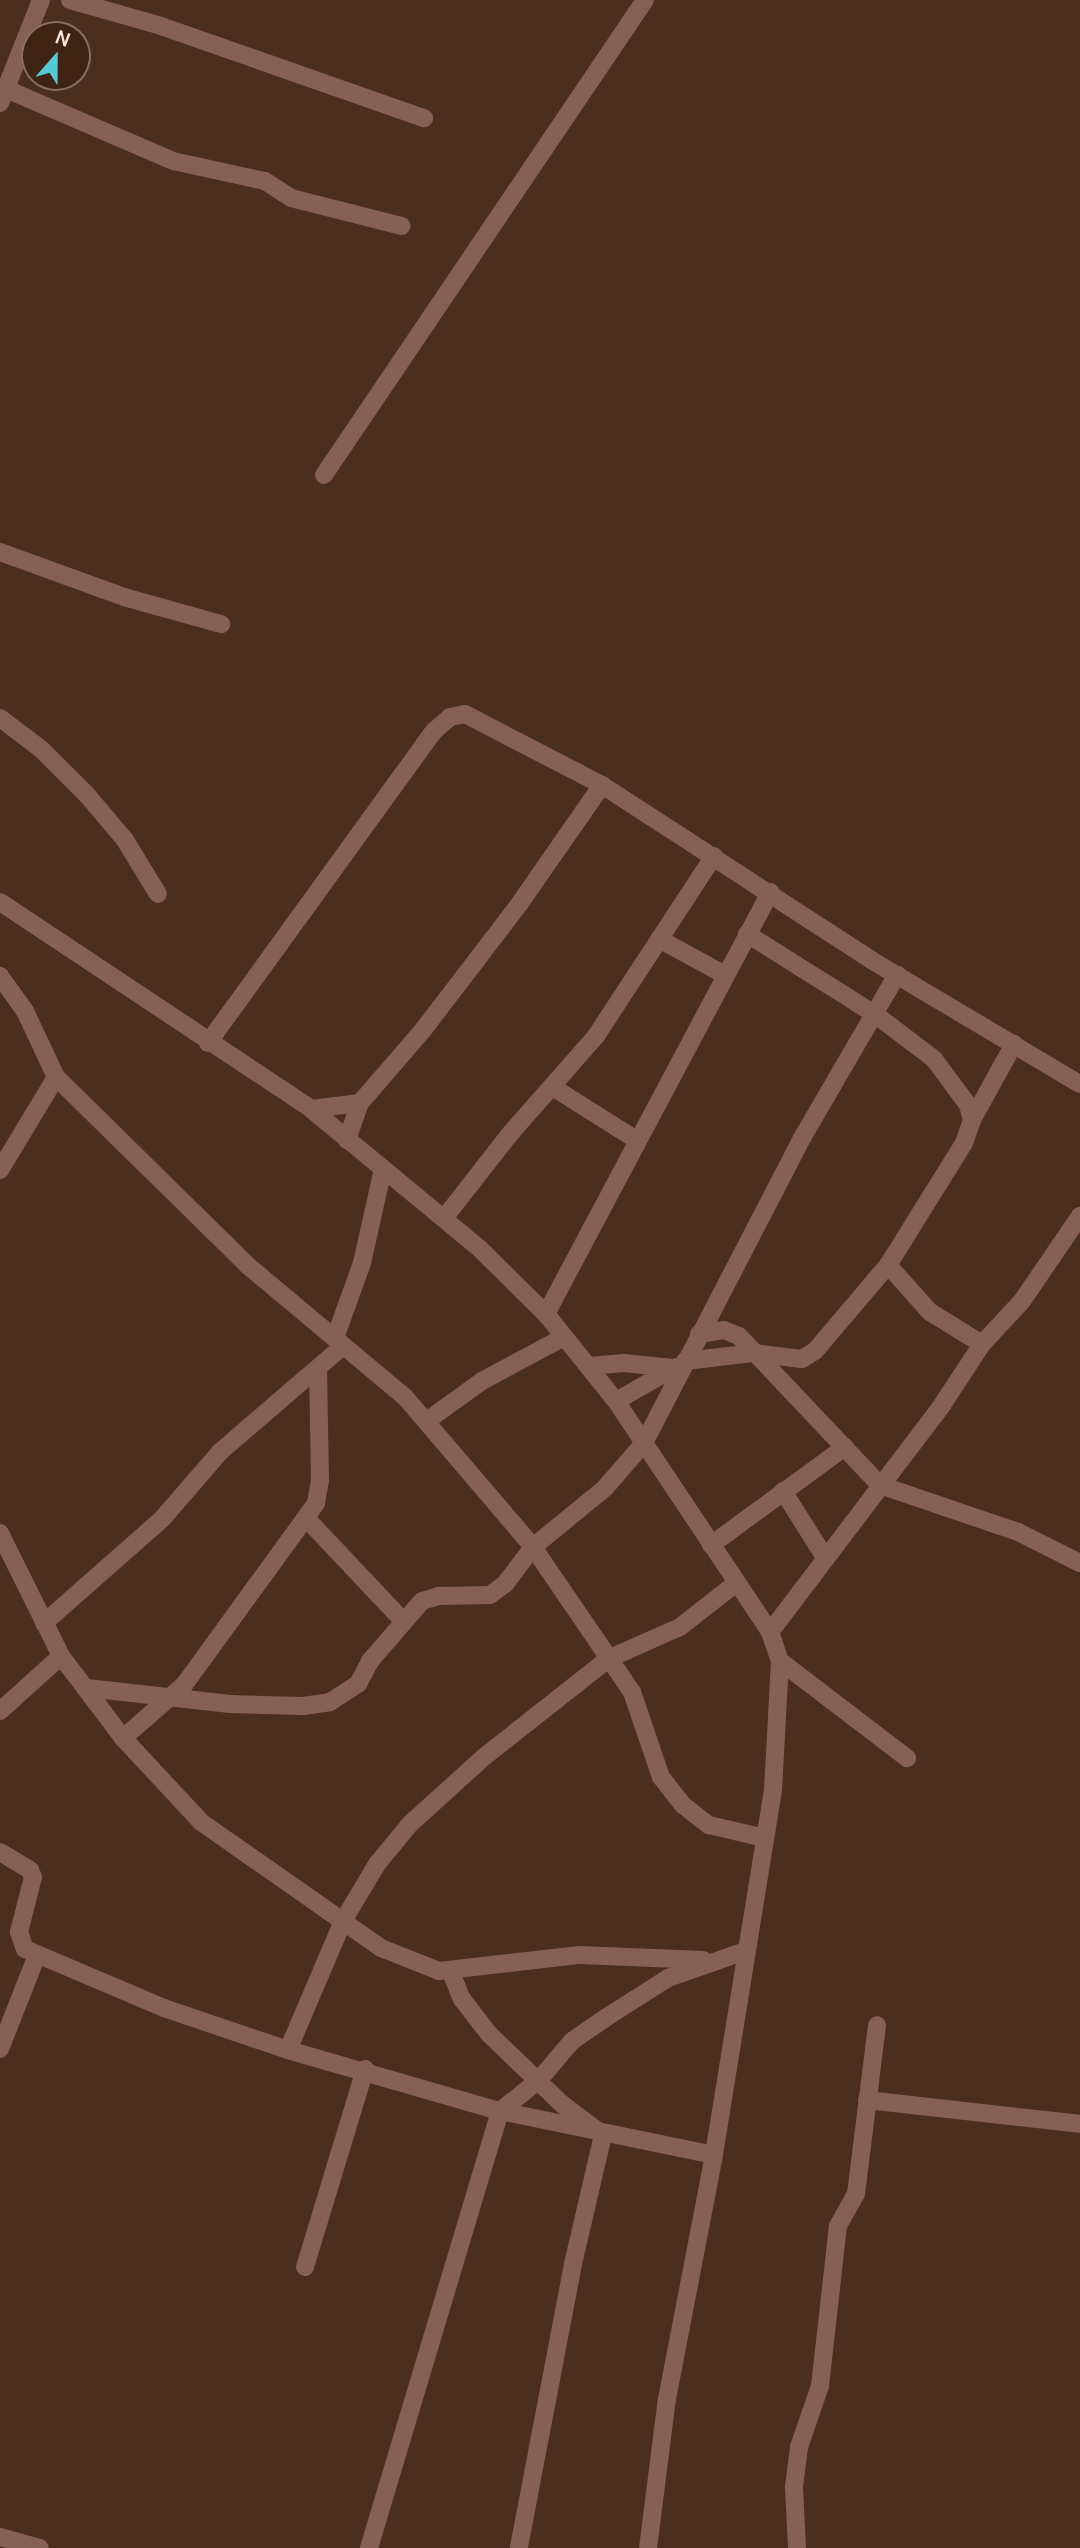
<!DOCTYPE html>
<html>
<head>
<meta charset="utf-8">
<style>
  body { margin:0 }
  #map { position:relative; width:1080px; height:2548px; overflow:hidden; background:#4a2e1e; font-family:Manrope,sans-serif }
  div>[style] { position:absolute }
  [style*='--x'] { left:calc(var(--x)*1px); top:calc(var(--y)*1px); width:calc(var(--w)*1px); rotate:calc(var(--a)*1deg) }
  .minor>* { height:18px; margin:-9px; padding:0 9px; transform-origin:9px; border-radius:9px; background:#856054 }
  span { translate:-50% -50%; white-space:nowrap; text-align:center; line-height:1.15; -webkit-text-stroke:7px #3f2414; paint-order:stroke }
  .north { position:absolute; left:21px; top:21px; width:70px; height:70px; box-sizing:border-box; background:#3f2414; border:2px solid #887063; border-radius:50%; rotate:21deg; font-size:19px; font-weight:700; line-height:28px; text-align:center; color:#f6e3d9 }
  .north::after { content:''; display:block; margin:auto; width:24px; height:32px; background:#52cbd8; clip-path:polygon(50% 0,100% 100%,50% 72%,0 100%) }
</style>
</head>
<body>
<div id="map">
  <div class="minor">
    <i style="--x:70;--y:0;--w:91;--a:15.9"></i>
    <i style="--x:158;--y:25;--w:282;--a:19.3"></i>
    <i style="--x:6;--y:89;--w:182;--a:23.3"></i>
    <i style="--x:173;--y:161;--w:94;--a:12.3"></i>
    <i style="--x:265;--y:181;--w:31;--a:33"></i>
    <i style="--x:291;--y:198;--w:114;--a:14.2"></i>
    <i style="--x:0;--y:103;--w:111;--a:-68.3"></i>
    <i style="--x:324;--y:475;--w:573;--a:-55.95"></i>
    <i style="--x:0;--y:552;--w:132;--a:19.9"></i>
    <i style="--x:124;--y:597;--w:101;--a:15.6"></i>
    <i style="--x:0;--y:718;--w:51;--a:37.1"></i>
    <i style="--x:41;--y:749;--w:65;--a:45"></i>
    <i style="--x:87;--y:795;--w:59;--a:49.8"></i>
    <i style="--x:125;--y:840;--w:63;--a:58.6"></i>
    <i style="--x:0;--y:902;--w:374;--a:33.6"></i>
    <i style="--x:311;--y:1109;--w:219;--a:39.6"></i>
    <i style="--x:480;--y:1249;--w:93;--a:44.6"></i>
    <i style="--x:546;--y:1314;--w:112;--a:51.2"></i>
    <i style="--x:616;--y:1401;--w:278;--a:56.3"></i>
    <i style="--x:770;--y:1632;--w:31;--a:71"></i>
    <i style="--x:780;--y:1661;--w:129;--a:93.1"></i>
    <i style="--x:773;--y:1790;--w:370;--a:99.2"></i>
    <i style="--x:714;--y:2155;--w:248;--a:100.9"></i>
    <i style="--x:667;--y:2398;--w:151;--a:97.2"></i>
    <i style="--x:747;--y:934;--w:152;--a:32.1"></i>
    <i style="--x:876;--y:1015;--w:73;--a:37.2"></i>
    <i style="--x:934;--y:1059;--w:57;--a:53.5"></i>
    <i style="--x:968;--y:1105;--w:16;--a:75"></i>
    <i style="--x:972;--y:1120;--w:24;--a:109"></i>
    <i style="--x:964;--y:1143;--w:144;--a:121.9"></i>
    <i style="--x:659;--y:939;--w:75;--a:28.6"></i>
    <i style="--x:0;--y:976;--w:43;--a:54.5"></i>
    <i style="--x:25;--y:1011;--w:73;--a:64.8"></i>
    <i style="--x:56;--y:1077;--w:268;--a:44.5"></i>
    <i style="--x:247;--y:1265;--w:206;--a:39.9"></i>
    <i style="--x:405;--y:1397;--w:197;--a:49.5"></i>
    <i style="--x:533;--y:1547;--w:176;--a:55.7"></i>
    <i style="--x:632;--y:1692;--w:90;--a:71.2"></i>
    <i style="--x:661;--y:1777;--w:36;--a:52"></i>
    <i style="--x:683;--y:1805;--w:33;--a:38"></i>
    <i style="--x:709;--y:1825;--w:57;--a:13.1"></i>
    <i style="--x:208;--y:1043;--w:385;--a:-54.1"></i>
    <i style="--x:434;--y:731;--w:21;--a:-41"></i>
    <i style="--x:450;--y:717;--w:15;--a:-11"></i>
    <i style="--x:465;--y:714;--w:154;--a:27.4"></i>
    <i style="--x:602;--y:785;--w:321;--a:33"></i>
    <i style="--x:871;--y:960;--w:243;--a:30.7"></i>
    <i style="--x:554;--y:1088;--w:99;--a:32.2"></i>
    <i style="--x:311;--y:1109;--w:49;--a:-7"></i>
    <i style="--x:972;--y:1120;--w:87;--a:-61.1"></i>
    <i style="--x:347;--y:1140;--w:39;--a:-71"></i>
    <i style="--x:360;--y:1103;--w:96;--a:-49.2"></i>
    <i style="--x:423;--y:1030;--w:160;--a:-52.6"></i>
    <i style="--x:520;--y:903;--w:144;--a:-55.2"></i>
    <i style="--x:0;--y:1170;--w:109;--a:-58.9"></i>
    <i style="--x:445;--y:1217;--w:104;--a:-52"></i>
    <i style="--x:509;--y:1135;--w:132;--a:-48.7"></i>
    <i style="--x:596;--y:1036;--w:215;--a:-56.8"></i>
    <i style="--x:546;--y:1314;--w:478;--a:-62"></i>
    <i style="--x:699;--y:1334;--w:25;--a:-9"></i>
    <i style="--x:724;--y:1330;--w:16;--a:22"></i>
    <i style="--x:739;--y:1336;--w:205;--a:46.6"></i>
    <i style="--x:880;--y:1485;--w:146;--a:18.8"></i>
    <i style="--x:1018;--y:1532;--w:69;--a:26.6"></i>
    <i style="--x:335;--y:1338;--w:80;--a:-70.2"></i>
    <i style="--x:362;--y:1263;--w:96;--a:-77.4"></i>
    <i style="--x:685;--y:1361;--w:68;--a:-6.7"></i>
    <i style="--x:753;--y:1353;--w:49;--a:7"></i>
    <i style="--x:802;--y:1359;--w:15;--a:-32"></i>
    <i style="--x:815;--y:1351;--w:113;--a:-49.7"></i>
    <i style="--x:888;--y:1265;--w:63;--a:48.2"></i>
    <i style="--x:930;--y:1312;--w:61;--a:31.6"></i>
    <i style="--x:589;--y:1366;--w:35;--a:-5"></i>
    <i style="--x:624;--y:1363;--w:49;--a:5.8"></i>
    <i style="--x:616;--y:1401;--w:69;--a:-29.5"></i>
    <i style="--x:428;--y:1420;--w:67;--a:-35.8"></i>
    <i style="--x:482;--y:1381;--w:93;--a:-28.2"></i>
    <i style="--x:783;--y:1491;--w:80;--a:57.7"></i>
    <i style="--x:307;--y:1519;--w:141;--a:46.7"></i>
    <i style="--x:0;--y:1533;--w:137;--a:63.6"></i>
    <i style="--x:61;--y:1656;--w:103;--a:52.9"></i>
    <i style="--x:123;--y:1738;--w:115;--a:47.1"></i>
    <i style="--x:201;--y:1822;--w:220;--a:35"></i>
    <i style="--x:381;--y:1948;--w:62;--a:21.6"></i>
    <i style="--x:439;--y:1971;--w:142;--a:-6.5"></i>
    <i style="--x:580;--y:1955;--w:123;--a:2.3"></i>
    <i style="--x:711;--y:1545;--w:166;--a:-36.2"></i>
    <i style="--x:44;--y:1623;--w:157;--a:-41.4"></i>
    <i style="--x:162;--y:1519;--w:90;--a:-49.1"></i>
    <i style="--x:221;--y:1451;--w:161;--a:-40.7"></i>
    <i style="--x:770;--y:1632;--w:285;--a:-52.8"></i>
    <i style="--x:942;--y:1405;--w:73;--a:-56.7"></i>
    <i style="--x:982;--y:1344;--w:59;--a:-47.1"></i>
    <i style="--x:1022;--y:1301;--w:103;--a:-55.7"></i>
    <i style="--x:780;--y:1661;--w:160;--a:37.4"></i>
    <i style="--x:87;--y:1688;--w:144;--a:6.4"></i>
    <i style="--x:230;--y:1704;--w:73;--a:1.6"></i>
    <i style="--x:303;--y:1706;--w:27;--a:-8"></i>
    <i style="--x:330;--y:1702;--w:33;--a:-33"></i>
    <i style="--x:358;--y:1684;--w:26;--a:-62"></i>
    <i style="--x:370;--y:1661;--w:79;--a:-49.1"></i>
    <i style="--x:422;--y:1601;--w:17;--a:-17"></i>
    <i style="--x:438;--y:1596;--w:52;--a:-1.1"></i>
    <i style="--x:490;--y:1595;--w:19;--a:-36"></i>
    <i style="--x:505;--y:1584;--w:46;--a:-52.9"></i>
    <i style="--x:533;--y:1547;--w:93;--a:-39.3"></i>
    <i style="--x:605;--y:1488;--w:60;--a:-49.1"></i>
    <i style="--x:644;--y:1443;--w:343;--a:-62.6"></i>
    <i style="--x:802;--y:1138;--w:189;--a:-59.8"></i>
    <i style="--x:0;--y:1711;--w:82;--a:-42"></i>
    <i style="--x:123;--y:1738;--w:81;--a:-41"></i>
    <i style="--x:184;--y:1685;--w:225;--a:-54"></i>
    <i style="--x:316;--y:1503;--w:22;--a:-80"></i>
    <i style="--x:320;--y:1481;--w:111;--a:-91"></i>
    <i style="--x:0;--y:1852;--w:35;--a:31"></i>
    <i style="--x:30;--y:1870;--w:8;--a:67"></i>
    <i style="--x:33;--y:1877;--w:57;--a:104.3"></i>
    <i style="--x:19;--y:1932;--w:18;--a:71"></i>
    <i style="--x:25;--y:1949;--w:151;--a:23"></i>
    <i style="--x:164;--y:2008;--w:131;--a:18.7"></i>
    <i style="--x:288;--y:2050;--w:221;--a:16.1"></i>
    <i style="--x:500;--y:2111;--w:50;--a:-38.5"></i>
    <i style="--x:539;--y:2080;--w:51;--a:-49.8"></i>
    <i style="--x:572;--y:2041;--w:42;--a:-34.4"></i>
    <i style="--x:607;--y:2017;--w:72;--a:-32.6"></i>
    <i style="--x:668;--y:1978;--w:82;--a:-19.3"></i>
    <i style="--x:450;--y:1970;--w:31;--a:68"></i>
    <i style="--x:462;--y:1999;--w:44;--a:52.4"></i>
    <i style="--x:489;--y:2034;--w:101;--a:43.8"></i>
    <i style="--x:562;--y:2104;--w:51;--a:37.1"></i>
    <i style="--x:603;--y:2135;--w:132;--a:103.1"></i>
    <i style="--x:573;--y:2264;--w:289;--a:100.8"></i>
    <i style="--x:0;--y:2049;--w:101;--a:-68.5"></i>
    <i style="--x:288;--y:2050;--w:140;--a:-66.9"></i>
    <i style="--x:343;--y:1921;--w:66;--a:-59.2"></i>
    <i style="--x:377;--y:1864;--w:52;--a:-50.5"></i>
    <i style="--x:410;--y:1824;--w:100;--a:-42.2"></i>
    <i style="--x:484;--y:1757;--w:158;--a:-38.3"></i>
    <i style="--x:608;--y:1659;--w:79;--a:-24"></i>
    <i style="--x:680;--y:1627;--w:70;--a:-38"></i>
    <i style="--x:867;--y:2100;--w:214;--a:6.4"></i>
    <i style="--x:305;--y:2267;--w:207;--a:-73.1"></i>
    <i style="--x:0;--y:2537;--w:41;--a:15.4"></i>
    <i style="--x:369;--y:2548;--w:456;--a:-73.3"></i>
    <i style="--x:500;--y:2111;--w:218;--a:11.6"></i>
    <i style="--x:797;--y:2548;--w:61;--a:-92.8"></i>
    <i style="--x:794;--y:2487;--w:40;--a:-82.9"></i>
    <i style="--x:799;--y:2447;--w:65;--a:-71"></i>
    <i style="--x:820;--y:2386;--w:161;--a:-83.6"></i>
    <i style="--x:838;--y:2226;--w:37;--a:-61"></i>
    <i style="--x:856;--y:2194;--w:170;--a:-82.9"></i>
  </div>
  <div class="north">N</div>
</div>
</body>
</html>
